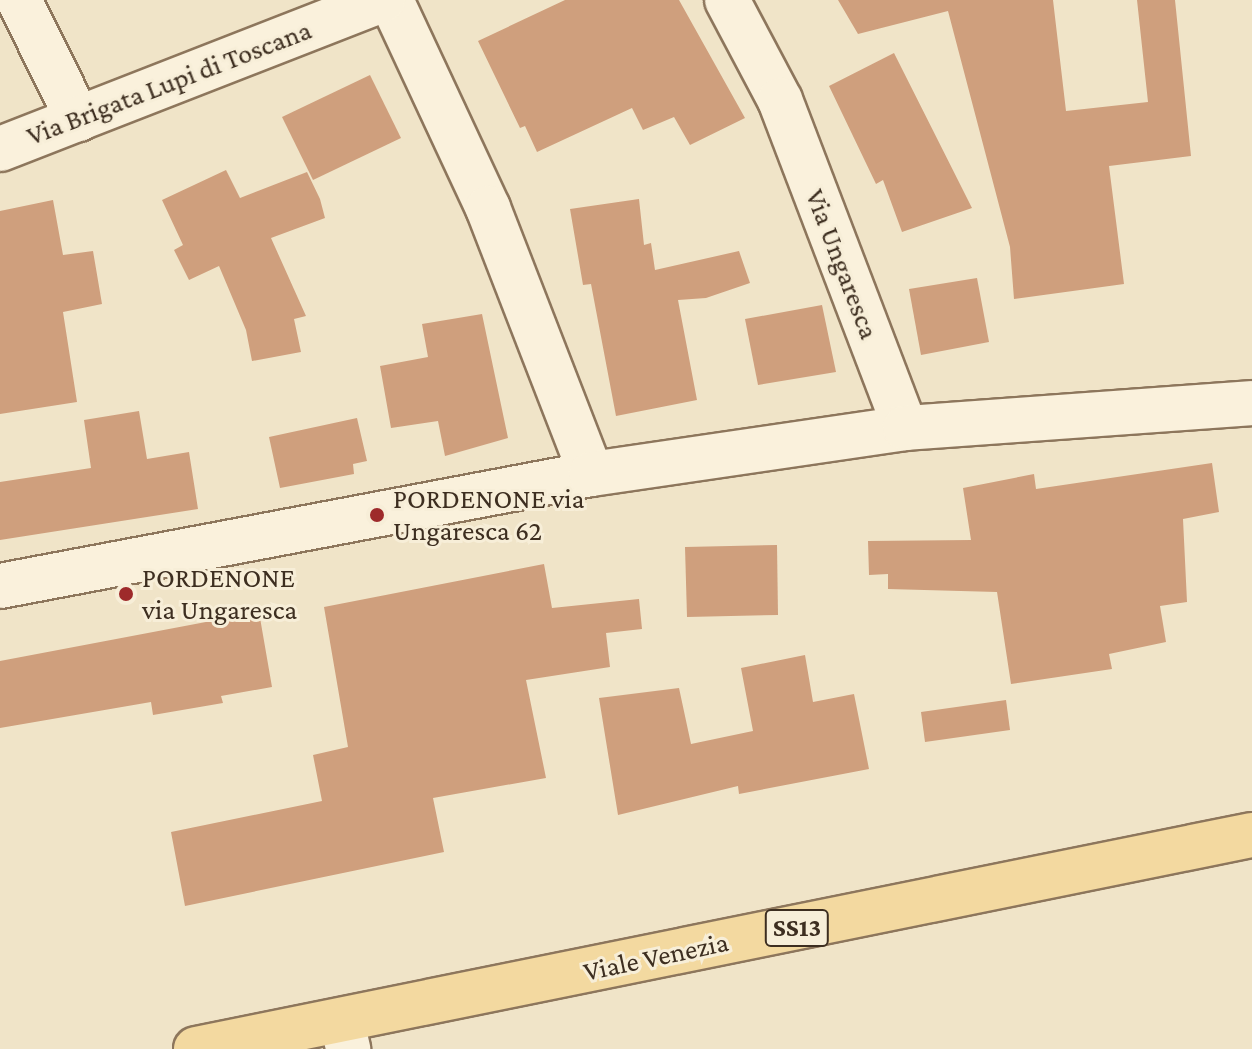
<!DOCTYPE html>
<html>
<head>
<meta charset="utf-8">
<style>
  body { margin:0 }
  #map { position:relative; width:1252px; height:1049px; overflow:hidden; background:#f0e4c8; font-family:"Crimson Pro",serif }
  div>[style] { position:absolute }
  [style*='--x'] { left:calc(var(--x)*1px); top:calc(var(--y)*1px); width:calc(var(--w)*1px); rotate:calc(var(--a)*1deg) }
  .building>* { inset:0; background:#cf9f7d }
  .roads { filter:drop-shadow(2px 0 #8d765c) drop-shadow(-2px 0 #8d765c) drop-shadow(0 2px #8d765c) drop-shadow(0 -2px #8d765c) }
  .minor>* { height:44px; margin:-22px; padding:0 22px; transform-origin:22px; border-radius:22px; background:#faf1dc }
  .major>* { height:44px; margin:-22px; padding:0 22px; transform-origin:22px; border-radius:22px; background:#f3d9a0 }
  .dots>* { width:22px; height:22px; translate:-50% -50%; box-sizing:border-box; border:4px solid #f7eed8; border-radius:50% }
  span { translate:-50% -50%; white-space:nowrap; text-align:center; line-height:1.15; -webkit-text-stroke:6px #f7eed8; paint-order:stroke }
  .shield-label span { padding:2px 6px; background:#f7eed8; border:2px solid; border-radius:6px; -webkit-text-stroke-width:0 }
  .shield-label { font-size:26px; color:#3d2e20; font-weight:700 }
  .street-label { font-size:28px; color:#3d2e20 }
  .poi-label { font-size:28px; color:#3d2e20 }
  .left { translate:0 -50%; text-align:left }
</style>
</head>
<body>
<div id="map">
  <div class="building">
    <i style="clip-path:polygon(565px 0,679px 0,745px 118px,690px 145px,674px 117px,643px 130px,632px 108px,537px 152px,525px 126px,520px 128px,478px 41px)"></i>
    <i style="clip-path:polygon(838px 0,1053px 0,1066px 111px,1148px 102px,1137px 0,1175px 0,1191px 156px,1109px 166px,1124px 284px,1014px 299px,1010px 247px,948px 11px,858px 34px)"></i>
    <i style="clip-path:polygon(894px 53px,972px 208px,902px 232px,883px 180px,876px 184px,829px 86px)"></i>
    <i style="clip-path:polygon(370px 75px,401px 138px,313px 180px,282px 117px)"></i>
    <i style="clip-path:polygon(226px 170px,240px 198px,307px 172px,320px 199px,325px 218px,271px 238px,306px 316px,294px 319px,301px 352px,252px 361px,246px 330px,219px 266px,189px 280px,174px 250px,183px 245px,162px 200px)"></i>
    <i style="clip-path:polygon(639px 199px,644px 245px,651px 243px,655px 270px,739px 251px,750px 283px,706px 298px,678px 300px,697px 400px,616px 416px,591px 284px,583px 285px,570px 209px)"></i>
    <i style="clip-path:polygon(53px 200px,63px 255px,93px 251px,102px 304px,63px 312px,77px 402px,0 414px,0 211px)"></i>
    <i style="clip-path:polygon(977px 278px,989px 342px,921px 355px,909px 289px)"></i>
    <i style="clip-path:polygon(822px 305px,836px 372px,758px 385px,745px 319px)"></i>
    <i style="clip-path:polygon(482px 314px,508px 438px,445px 456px,438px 421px,391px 428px,380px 366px,428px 357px,422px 324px)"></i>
    <i style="clip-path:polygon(139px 411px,147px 459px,189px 452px,198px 509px,0 540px,0 482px,91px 468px,84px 420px)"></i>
    <i style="clip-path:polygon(357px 418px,367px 461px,353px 464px,354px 474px,280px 488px,269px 437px)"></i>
    <i style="clip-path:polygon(1212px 463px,1219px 512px,1183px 519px,1187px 602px,1160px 606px,1166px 642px,1109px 654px,1112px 669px,1011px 684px,997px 592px,888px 589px,888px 574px,869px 575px,868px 541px,971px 540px,963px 488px,1034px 474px,1036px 489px)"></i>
    <i style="clip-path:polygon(777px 545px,778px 615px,687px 617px,685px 547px)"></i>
    <i style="clip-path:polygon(544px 564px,552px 608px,639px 599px,642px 629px,606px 633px,610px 667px,526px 680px,546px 778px,433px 798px,444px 852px,185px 906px,171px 832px,322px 801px,313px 755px,348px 747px,324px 607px)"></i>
    <i style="clip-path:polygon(259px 612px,272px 687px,221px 696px,223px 703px,153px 715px,151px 702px,0 728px,0 661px)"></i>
    <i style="clip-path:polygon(805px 655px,813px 702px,854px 694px,869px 769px,739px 794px,738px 786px,618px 815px,599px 698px,679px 688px,691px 744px,753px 731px,741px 668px)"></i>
    <i style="clip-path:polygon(1006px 700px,1010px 730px,925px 742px,921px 712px)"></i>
  </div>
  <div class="roads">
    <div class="minor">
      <i style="--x:19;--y:0;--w:133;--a:63.6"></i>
      <i style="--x:391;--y:0;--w:230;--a:65"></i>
      <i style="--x:488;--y:208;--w:285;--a:68.8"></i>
      <i style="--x:727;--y:0;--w:113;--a:62.1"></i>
      <i style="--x:780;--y:100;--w:351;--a:69.1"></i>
      <i style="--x:0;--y:149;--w:411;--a:-21.3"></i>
      <i style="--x:0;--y:586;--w:602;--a:-10.73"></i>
      <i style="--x:591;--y:474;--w:317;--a:-8.3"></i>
      <i style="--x:905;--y:428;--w:348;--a:-4.1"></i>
      <i style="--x:342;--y:1022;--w:28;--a:77"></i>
    </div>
    <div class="major">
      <i style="--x:196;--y:1049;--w:1077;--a:-11.46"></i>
    </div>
  </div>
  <div class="dots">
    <i style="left:377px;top:515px;background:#9e2a2b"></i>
    <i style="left:126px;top:594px;background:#9e2a2b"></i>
  </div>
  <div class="shield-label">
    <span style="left:797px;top:928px">SS13</span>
  </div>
  <div class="street-label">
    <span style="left:169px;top:83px;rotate:-21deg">Via Brigata Lupi di Toscana</span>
    <span style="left:842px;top:264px;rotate:69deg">Via Ungaresca</span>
    <span style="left:656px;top:957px;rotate:-12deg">Viale Venezia</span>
  </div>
  <div class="poi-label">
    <span class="left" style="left:393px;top:515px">PORDENONE via<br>Ungaresca 62</span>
    <span class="left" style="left:142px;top:594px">PORDENONE<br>via Ungaresca</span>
  </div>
</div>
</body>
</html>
